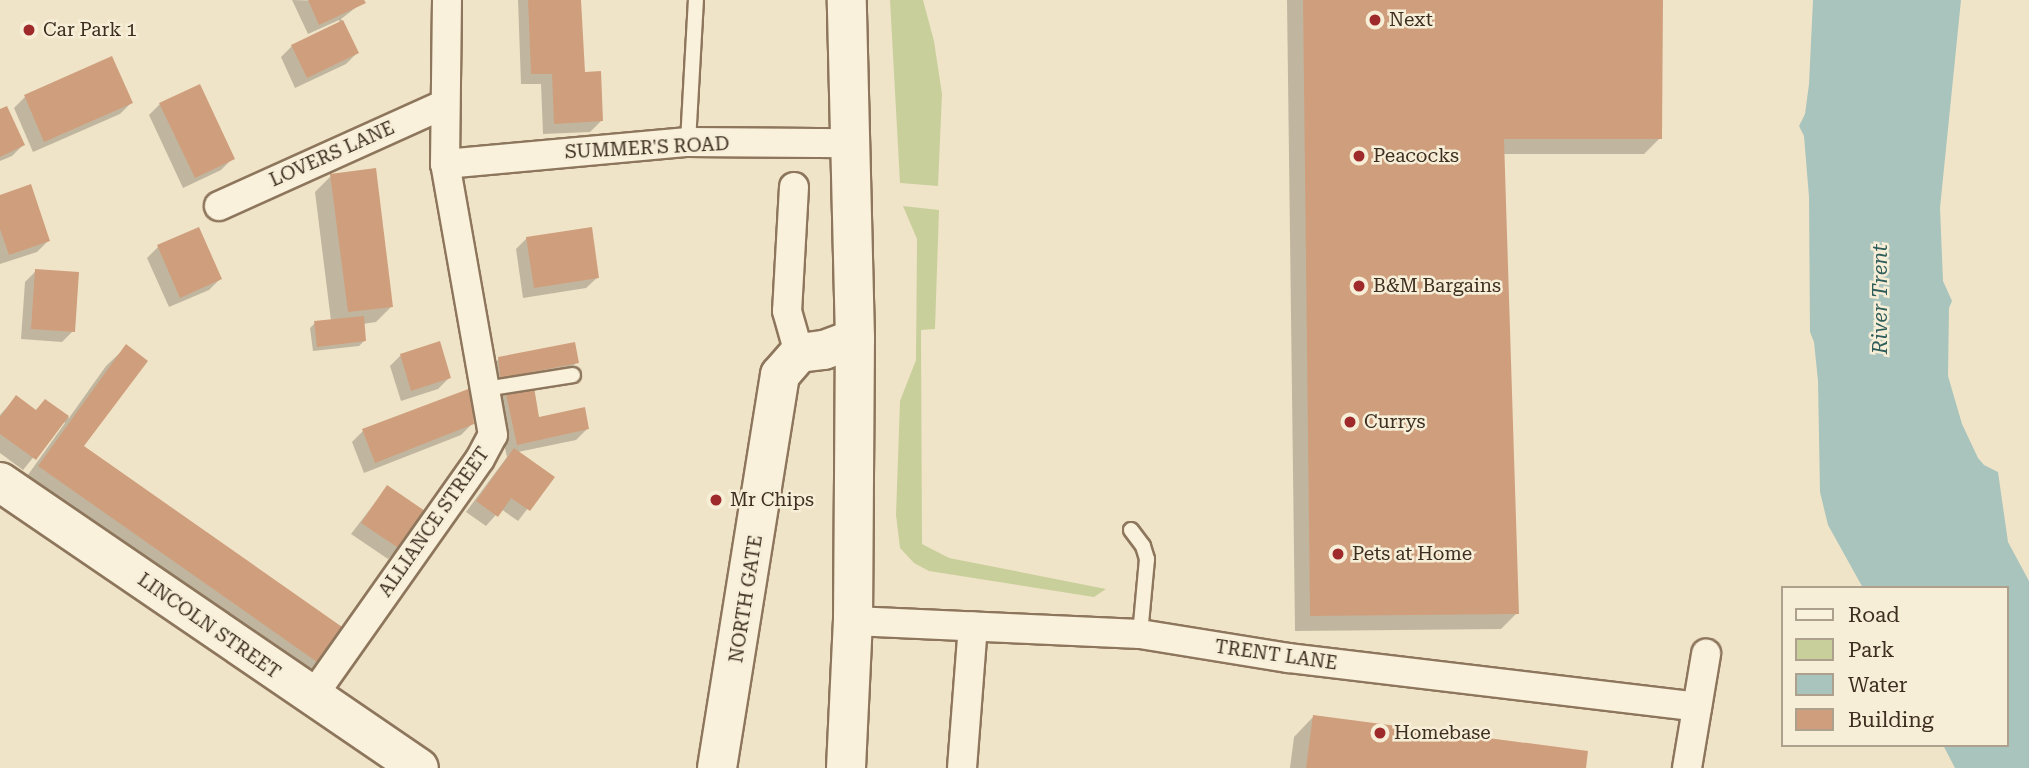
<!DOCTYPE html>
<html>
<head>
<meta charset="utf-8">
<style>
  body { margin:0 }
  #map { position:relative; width:2029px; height:768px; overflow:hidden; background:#f0e4c8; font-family:"Roboto Serif",serif }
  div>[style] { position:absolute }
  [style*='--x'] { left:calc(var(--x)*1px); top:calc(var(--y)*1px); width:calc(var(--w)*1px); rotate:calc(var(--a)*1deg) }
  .green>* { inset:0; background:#c9cf9b }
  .water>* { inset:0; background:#a9c4bc }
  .shadow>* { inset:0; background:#0003 }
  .building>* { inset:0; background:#cf9f7d }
  .roads { filter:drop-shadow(2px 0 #8d765c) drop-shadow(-2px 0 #8d765c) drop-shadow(0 2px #8d765c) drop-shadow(0 -2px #8d765c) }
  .lane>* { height:14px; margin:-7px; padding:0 7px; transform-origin:7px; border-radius:7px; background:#faf1dc }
  .street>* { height:28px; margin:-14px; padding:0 14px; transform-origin:14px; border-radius:14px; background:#faf1dc }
  .secondary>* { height:38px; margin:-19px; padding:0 19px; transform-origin:19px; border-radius:19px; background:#faf1dc }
  .dots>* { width:19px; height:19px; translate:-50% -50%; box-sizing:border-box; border:4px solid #f7eed8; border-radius:50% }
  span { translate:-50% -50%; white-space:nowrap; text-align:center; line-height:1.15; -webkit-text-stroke:5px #f7eed8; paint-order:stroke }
  .poi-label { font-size:19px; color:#3d2e20 }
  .left { translate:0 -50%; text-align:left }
  .street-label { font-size:19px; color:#3d2e20 }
  .water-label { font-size:21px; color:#2f5d5a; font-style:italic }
  .legend { position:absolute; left:1781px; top:586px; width:228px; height:161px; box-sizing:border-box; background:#f7eed8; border:2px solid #ada18e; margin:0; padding:9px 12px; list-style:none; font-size:21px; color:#3d2e20 }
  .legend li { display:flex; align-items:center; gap:14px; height:35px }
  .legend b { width:35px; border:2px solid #ada18e }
</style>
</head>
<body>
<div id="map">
  <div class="green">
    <i style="clip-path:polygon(890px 0,923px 0,934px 41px,942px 94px,938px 186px,900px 183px)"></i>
    <i style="clip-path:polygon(903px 206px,939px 210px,935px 329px,921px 330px,922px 544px,949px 558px,1106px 589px,1094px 597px,929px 571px,914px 563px,900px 548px,896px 515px,900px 401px,916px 360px,917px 239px)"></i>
  </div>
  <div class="water">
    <i style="clip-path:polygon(1813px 0,1961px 0,1940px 208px,1943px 281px,1952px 301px,1949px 308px,1948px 376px,1962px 424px,1978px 458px,1984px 465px,1998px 472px,2008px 542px,2029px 581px,2029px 768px,1955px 768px,1943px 745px,2006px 745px,2006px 588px,1863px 588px,1828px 525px,1820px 492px,1818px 381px,1814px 342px,1810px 332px,1809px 197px,1804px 136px,1799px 126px,1805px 114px,1809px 84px)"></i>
  </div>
  <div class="shadow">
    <i style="clip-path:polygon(292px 0,363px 2px,341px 19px,357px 53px,346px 64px,295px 88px,281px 57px,292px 46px,340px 23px,339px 20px,308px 34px)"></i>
    <i style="clip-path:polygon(518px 0,580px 0,583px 74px,601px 121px,590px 132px,543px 134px,541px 84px,521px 84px)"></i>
    <i style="clip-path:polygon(1287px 0,1661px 0,1660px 138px,1644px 154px,1503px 154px,1517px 613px,1501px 629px,1295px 631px)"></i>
    <i style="clip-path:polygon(111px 59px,131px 103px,120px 114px,33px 152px,14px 108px,25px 97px)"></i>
    <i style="clip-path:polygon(160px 104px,232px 159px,221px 170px,183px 188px,149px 115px)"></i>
    <i style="clip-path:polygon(0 111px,23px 145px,12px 156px,0 161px)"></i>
    <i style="clip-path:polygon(331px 176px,392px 306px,376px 322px,363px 324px,365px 340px,359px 346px,313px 351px,310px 328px,315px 323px,331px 321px,315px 192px)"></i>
    <i style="clip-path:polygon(0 197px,48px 241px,37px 252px,0 264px)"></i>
    <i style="clip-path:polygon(527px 238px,598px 277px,586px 288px,523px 298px,516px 249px)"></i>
    <i style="clip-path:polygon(158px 247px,220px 279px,209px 290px,169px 307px,147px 258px)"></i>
    <i style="clip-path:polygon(36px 271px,73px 331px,62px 342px,21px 339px,25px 282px)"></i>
    <i style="clip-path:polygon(126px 347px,82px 446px,342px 630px,318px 663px,299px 683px,20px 486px,65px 423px,63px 421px,23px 470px,0 453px,0 415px,16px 397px,35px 411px,45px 401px,69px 418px,106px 366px)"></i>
    <i style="clip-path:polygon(401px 355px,449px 378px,438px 389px,401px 401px,390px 366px)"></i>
    <i style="clip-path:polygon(499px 359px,577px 362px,566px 373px,516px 383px,537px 419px,587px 429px,576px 440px,518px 452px,552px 477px,518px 521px,501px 509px,486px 526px,466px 512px,507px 457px,487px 370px)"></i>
    <i style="clip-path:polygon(472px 424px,461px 435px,364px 473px,352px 442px,363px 431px)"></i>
    <i style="clip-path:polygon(387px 487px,399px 548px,388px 559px,351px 534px)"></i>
    <i style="clip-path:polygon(1313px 717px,1584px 768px,1290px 768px,1294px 737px)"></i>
  </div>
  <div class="building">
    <i style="clip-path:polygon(308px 0,364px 0,366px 3px,319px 25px)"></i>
    <i style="clip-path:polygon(528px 0,581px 0,585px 72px,601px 71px,603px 121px,554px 124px,552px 74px,531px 74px)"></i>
    <i style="clip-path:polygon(1303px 0,1663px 0,1662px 139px,1504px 139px,1519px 614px,1310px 616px)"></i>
    <i style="clip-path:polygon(343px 20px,359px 53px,307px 78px,291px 45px)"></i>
    <i style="clip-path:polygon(112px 56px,133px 103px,44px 142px,24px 95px)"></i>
    <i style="clip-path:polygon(200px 84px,235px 159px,195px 178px,159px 103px)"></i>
    <i style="clip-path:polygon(7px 106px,25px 145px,0 157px,0 109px)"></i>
    <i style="clip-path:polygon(376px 168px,393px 307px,348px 312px,330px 174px)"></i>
    <i style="clip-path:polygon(31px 184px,50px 241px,9px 255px,0 229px,0 195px)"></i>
    <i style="clip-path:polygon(199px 227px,222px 279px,180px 298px,157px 245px)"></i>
    <i style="clip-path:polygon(592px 227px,599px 278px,534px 288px,526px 237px)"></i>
    <i style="clip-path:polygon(35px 269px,79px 272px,75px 332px,31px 329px)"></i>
    <i style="clip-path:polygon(364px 316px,366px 341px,317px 347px,314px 321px)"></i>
    <i style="clip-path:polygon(440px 341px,451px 378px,411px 391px,400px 354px)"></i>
    <i style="clip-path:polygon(575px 342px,579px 363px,517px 375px,519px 390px,534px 387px,539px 417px,585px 407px,589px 429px,517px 445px,506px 394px,502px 394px,498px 357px)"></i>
    <i style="clip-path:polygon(126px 344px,148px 361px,84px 446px,345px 629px,320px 664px,38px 466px)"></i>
    <i style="clip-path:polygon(471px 388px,474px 424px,375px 463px,362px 429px)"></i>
    <i style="clip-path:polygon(16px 395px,36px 410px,45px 399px,69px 416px,36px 460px,0 434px,0 417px)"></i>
    <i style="clip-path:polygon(514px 448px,555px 477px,530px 511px,511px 498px,498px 517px,476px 501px)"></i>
    <i style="clip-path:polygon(387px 485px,425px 511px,400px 549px,361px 523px)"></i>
    <i style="clip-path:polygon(1313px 715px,1588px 751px,1586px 768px,1306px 768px)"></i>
  </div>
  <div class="roads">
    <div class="lane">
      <i style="--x:688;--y:142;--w:142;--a:-86.8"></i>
      <i style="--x:485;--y:389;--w:89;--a:-9"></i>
      <i style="--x:1131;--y:530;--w:20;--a:53"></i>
      <i style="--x:1143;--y:546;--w:14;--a:73"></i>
      <i style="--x:1147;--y:559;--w:75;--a:95.3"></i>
    </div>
    <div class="street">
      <i style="--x:445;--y:164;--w:244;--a:-5.2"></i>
      <i style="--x:688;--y:142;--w:163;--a:0.4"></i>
      <i style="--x:794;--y:187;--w:124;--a:93.2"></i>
      <i style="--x:787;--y:311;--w:44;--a:74.1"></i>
      <i style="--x:219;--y:206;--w:248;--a:-24.3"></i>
      <i style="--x:853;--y:621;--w:287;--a:2.6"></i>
      <i style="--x:1140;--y:634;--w:151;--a:9.2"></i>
      <i style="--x:1289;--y:658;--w:411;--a:6.8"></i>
      <i style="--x:312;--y:697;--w:291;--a:-54.8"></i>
      <i style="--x:480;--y:459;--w:27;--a:-62"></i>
      <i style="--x:493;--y:435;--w:275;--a:-100"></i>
      <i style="--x:445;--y:164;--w:164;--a:-89.3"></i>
      <i style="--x:962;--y:768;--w:142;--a:-85.6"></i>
      <i style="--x:1687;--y:768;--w:116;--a:-80.5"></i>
    </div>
    <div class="secondary">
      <i style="--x:0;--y:482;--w:507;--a:34.32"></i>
      <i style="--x:717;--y:768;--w:398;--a:-80.9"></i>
      <i style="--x:780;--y:375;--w:29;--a:-49"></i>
      <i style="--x:799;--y:353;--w:25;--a:-7"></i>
      <i style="--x:824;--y:350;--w:33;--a:-20"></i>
      <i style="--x:846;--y:768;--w:147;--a:-87.3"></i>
      <i style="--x:853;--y:621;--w:282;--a:-89.6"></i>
      <i style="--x:855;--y:339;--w:339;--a:-91.4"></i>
    </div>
  </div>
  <div class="dots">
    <i style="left:1375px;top:20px;background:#9e2a2b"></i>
    <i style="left:29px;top:30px;background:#9e2a2b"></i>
    <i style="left:1359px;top:156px;background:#9e2a2b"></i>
    <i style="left:1359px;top:286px;background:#9e2a2b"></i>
    <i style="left:1350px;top:422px;background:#9e2a2b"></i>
    <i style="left:716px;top:500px;background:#9e2a2b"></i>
    <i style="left:1338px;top:554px;background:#9e2a2b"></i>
    <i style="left:1380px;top:733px;background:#9e2a2b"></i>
  </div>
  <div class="poi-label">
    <span class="left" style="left:1389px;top:20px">Next</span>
    <span class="left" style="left:43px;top:30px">Car Park 1</span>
    <span class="left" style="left:1373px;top:156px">Peacocks</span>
    <span class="left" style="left:1373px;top:286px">B&amp;M Bargains</span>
    <span class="left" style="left:1364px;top:422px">Currys</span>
    <span class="left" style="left:730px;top:500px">Mr Chips</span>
    <span class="left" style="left:1352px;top:554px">Pets at Home</span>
    <span class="left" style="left:1394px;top:733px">Homebase</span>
  </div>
  <div class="street-label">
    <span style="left:647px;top:148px;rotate:-3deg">SUMMER'S ROAD</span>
    <span style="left:332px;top:154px;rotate:-24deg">LOVERS LANE</span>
    <span style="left:434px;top:522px;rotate:-55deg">ALLIANCE STREET</span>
    <span style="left:746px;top:599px;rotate:-81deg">NORTH GATE</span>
    <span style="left:209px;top:626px;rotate:35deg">LINCOLN STREET</span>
    <span style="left:1276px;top:655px;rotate:8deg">TRENT LANE</span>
  </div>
  <div class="water-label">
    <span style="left:1880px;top:299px;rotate:-90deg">River Trent</span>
  </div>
  <ul class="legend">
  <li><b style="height:9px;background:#faf1dc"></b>Road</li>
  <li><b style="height:19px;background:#c9cf9b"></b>Park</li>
  <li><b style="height:19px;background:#a9c4bc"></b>Water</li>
  <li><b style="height:19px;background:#cf9f7d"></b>Building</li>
  </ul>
</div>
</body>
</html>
